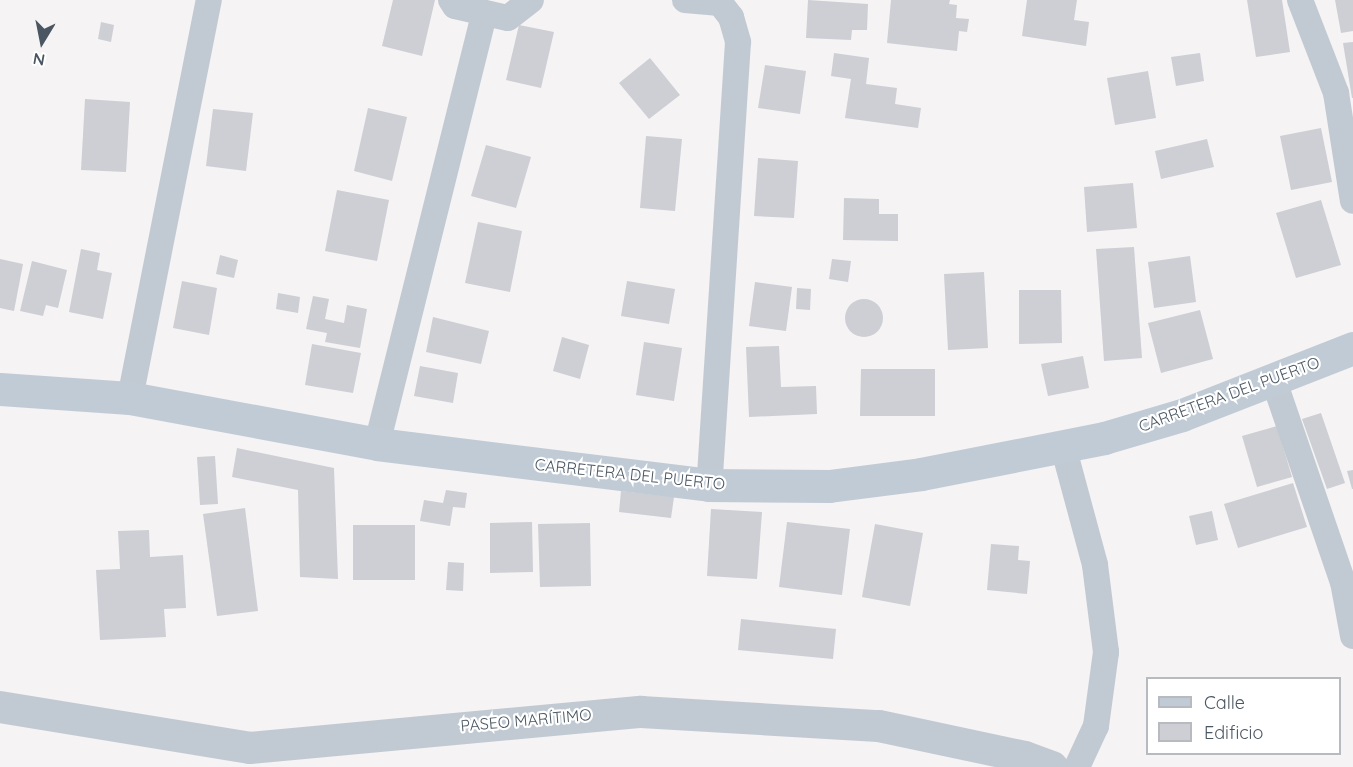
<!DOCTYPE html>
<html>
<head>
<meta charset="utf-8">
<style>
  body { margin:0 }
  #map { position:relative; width:1353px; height:767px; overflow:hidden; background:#f5f3f3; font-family:Quicksand,sans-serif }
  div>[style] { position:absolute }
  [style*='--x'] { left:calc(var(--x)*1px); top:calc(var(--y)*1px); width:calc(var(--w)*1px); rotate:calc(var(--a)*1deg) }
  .building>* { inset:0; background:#cdcfd5 }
  .round { border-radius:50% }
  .minor>* { height:26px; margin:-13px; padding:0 13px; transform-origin:13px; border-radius:13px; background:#c1cad2 }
  .tertiary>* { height:32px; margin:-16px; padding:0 16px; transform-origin:16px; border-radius:16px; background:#c1cad2 }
  .secondary>* { height:33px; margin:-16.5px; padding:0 16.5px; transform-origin:16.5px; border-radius:16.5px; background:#c1cbd6 }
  span { translate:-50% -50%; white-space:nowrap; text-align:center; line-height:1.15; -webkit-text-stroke:4.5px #fff; paint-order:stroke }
  .street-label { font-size:16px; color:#4a5661 }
  .legend { position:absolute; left:1146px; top:677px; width:195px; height:78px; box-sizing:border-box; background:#fff; border:2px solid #b7bbc0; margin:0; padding:8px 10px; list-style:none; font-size:18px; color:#4a5661 }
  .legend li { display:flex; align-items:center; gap:12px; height:30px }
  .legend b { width:30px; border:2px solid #b7bbc0 }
  .north { position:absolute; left:12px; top:12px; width:60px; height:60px; -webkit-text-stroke:4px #fff; paint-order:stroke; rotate:190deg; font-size:16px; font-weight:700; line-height:24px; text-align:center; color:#4a5661 }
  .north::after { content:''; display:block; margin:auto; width:21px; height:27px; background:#4a5661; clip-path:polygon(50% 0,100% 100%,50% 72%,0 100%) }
</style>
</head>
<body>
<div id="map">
  <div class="building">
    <i style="clip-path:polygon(393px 0,435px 0,422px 56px,382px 46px)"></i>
    <i style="clip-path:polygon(808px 0,868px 4px,867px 30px,852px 30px,851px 40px,806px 38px)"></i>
    <i style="clip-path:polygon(891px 0,950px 0,949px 4px,957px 5px,956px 18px,969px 19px,967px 32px,959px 31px,957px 51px,887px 43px)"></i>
    <i style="clip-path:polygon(1027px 0,1077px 0,1074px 20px,1089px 22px,1086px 46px,1022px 36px)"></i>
    <i style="clip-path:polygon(1247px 0,1282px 0,1290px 52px,1256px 57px)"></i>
    <i style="clip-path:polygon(1335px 0,1353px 0,1353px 31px,1341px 33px)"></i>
    <i style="clip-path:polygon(101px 22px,114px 25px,111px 42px,98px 39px)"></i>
    <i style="clip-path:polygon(519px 25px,554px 32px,541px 88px,506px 80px)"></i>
    <i style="clip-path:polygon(1353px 42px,1353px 98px,1352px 98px,1343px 43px)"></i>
    <i style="clip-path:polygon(834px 53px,869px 58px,866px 84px,897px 88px,895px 104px,921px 108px,918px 128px,845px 118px,851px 79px,831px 76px)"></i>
    <i style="clip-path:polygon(1200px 53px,1204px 81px,1176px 86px,1171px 57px)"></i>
    <i style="clip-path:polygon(650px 58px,680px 95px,649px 119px,619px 83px)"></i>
    <i style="clip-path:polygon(765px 65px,806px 71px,800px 114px,758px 108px)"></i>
    <i style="clip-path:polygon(1148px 71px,1156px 118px,1115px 125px,1107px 78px)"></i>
    <i style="clip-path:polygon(85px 99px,130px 102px,126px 172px,81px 170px)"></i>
    <i style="clip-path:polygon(368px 108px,407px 117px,392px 181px,354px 171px)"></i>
    <i style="clip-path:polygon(213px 109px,253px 113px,246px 171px,206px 166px)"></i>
    <i style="clip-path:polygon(1321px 128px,1332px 182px,1291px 190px,1280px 136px)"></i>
    <i style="clip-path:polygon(646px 136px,682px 139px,675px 211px,640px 208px)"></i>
    <i style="clip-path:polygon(1207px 139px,1214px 167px,1161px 179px,1155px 151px)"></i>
    <i style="clip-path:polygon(486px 145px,531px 157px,516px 208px,471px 196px)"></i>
    <i style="clip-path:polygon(758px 158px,798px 161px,794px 218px,754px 216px)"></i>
    <i style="clip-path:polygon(1133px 183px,1137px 228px,1087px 232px,1084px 187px)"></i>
    <i style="clip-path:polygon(337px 190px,389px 200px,377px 261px,325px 251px)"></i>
    <i style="clip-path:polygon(844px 198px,879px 199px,879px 214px,898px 214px,898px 241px,843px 240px)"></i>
    <i style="clip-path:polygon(1321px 200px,1341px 265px,1296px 278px,1276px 213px)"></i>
    <i style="clip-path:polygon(478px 222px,522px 231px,510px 292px,465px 283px)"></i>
    <i style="clip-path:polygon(1134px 247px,1142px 358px,1104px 361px,1096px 249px)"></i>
    <i style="clip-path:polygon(81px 249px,100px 253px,97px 270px,112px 273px,103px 319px,69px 312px)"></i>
    <i style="clip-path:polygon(220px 255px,238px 260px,234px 278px,216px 274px)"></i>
    <i style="clip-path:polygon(1190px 256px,1196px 302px,1154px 308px,1148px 262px)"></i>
    <i style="clip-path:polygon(0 259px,23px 264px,14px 311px,0 308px)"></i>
    <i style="clip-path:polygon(832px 259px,851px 261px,848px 282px,829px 279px)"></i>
    <i style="clip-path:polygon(32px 261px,67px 270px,58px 308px,46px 305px,43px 316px,20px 311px)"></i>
    <i style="clip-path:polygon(984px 272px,988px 348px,948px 350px,944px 274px)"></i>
    <i style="clip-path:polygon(182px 281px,217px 288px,209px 335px,173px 328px)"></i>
    <i style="clip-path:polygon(627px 281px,675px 289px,669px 324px,621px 316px)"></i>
    <i style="clip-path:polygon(755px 282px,792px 287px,786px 331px,749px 326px)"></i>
    <i style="clip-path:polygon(797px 288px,811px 289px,810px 310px,796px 309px)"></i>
    <i style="clip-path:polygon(1019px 290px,1061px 290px,1062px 343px,1019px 344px)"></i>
    <i style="clip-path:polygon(278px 293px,300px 297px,298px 313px,276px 309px)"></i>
    <i style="clip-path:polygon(313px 296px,329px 299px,325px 319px,344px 323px,347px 305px,367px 309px,360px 348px,325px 342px,327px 333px,306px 329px)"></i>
    <i class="round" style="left:845px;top:299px;width:38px;height:38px"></i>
    <i style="clip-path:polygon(1200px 310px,1213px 359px,1161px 373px,1148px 323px)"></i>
    <i style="clip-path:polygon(433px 317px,489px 331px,481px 364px,426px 352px)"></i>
    <i style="clip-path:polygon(562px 337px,589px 345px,580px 379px,553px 371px)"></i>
    <i style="clip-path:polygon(644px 342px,682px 348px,674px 401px,636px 395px)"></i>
    <i style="clip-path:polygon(312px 344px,361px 353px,353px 393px,305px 385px)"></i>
    <i style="clip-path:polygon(779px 346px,781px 387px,816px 386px,817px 414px,749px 417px,746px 347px)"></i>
    <i style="clip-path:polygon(1083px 356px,1089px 388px,1048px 396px,1041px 364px)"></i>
    <i style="clip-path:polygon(420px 366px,458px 373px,453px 403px,414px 396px)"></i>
    <i style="clip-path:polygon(861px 369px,935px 369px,935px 416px,860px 416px)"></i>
    <i style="clip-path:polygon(1321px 413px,1345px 483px,1327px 489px,1302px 419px)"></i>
    <i style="clip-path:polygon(1277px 426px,1292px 477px,1257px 487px,1242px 436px)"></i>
    <i style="clip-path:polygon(237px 448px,334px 468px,338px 579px,300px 577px,298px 490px,232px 477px)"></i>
    <i style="clip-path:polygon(215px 456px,218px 504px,200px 505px,197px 457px)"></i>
    <i style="clip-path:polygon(1353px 470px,1353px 489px,1352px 489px,1347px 471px)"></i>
    <i style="clip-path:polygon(1293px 483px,1307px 527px,1238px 548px,1224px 504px)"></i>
    <i style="clip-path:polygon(446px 490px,467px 493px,465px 508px,453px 507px,450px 526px,420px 521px,424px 500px,443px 503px)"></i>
    <i style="clip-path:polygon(621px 491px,674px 497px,671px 518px,619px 512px)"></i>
    <i style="clip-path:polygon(245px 508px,258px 611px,217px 616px,203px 514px)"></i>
    <i style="clip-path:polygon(711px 509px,762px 512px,757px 579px,707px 576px)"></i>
    <i style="clip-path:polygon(1212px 511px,1218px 540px,1196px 545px,1189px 516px)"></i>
    <i style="clip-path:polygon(532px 522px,533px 572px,490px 573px,490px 523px)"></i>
    <i style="clip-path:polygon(787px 522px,850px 529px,842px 595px,779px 587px)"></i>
    <i style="clip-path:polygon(590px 523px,591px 586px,540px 587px,538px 524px)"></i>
    <i style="clip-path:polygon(875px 524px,923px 533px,910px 606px,862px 597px)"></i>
    <i style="clip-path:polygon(353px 525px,415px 525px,415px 580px,353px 580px)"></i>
    <i style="clip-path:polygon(149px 530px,150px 557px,183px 555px,186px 608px,164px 609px,166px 637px,100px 640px,96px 570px,120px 569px,118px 531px)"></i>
    <i style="clip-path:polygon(991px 544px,1019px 546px,1018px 560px,1030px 561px,1027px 594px,987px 590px)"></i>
    <i style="clip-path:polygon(448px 562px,464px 563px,463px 591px,446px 590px)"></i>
    <i style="clip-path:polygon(741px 619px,836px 629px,833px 659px,738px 650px)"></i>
  </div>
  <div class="minor">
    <i style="--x:451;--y:0;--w:7;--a:56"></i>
    <i style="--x:455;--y:6;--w:54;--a:12.8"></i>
    <i style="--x:508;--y:18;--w:29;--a:-38"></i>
    <i style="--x:685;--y:0;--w:35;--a:5"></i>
    <i style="--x:720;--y:3;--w:18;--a:52"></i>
    <i style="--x:731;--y:17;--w:26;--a:74"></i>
    <i style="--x:738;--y:42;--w:444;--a:93.7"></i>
    <i style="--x:1300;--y:0;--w:100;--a:68.8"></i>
    <i style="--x:1336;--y:93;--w:109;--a:81.1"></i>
    <i style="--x:1274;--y:381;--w:213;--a:71.1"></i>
    <i style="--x:1343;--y:582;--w:55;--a:79.5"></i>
    <i style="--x:130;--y:398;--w:406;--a:-78.8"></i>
    <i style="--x:377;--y:444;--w:443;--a:-76"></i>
    <i style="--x:1063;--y:446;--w:123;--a:74.9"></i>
    <i style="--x:1095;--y:565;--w:88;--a:82.8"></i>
    <i style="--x:1106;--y:652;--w:75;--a:97.7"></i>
    <i style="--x:1096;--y:726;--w:45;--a:114.9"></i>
  </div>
  <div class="tertiary">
    <i style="--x:0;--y:707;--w:253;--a:9.3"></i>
    <i style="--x:250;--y:748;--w:393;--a:-5.3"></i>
    <i style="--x:641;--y:712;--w:238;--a:3.4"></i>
    <i style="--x:879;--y:726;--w:149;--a:12"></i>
    <i style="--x:1025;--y:757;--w:29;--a:20"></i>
  </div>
  <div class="secondary">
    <i style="--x:0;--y:389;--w:130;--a:4"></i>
    <i style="--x:130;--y:398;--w:251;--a:10.5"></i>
    <i style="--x:377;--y:444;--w:335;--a:7"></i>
    <i style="--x:709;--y:485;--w:120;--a:0.5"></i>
    <i style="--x:829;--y:486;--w:93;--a:-7.4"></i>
    <i style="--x:921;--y:474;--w:187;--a:-11.1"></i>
    <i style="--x:1104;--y:438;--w:81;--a:-16.4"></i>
    <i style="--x:1182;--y:415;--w:184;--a:-21.4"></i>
  </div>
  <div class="street-label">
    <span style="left:1229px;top:394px;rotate:-20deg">CARRETERA DEL PUERTO</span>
    <span style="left:630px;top:474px;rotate:6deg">CARRETERA DEL PUERTO</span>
    <span style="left:526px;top:720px;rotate:-5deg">PASEO MARÍTIMO</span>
  </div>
  <ul class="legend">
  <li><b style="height:8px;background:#c1cbd6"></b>Calle</li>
  <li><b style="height:16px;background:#cdcfd5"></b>Edificio</li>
  </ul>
  <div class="north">N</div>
</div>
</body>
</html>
